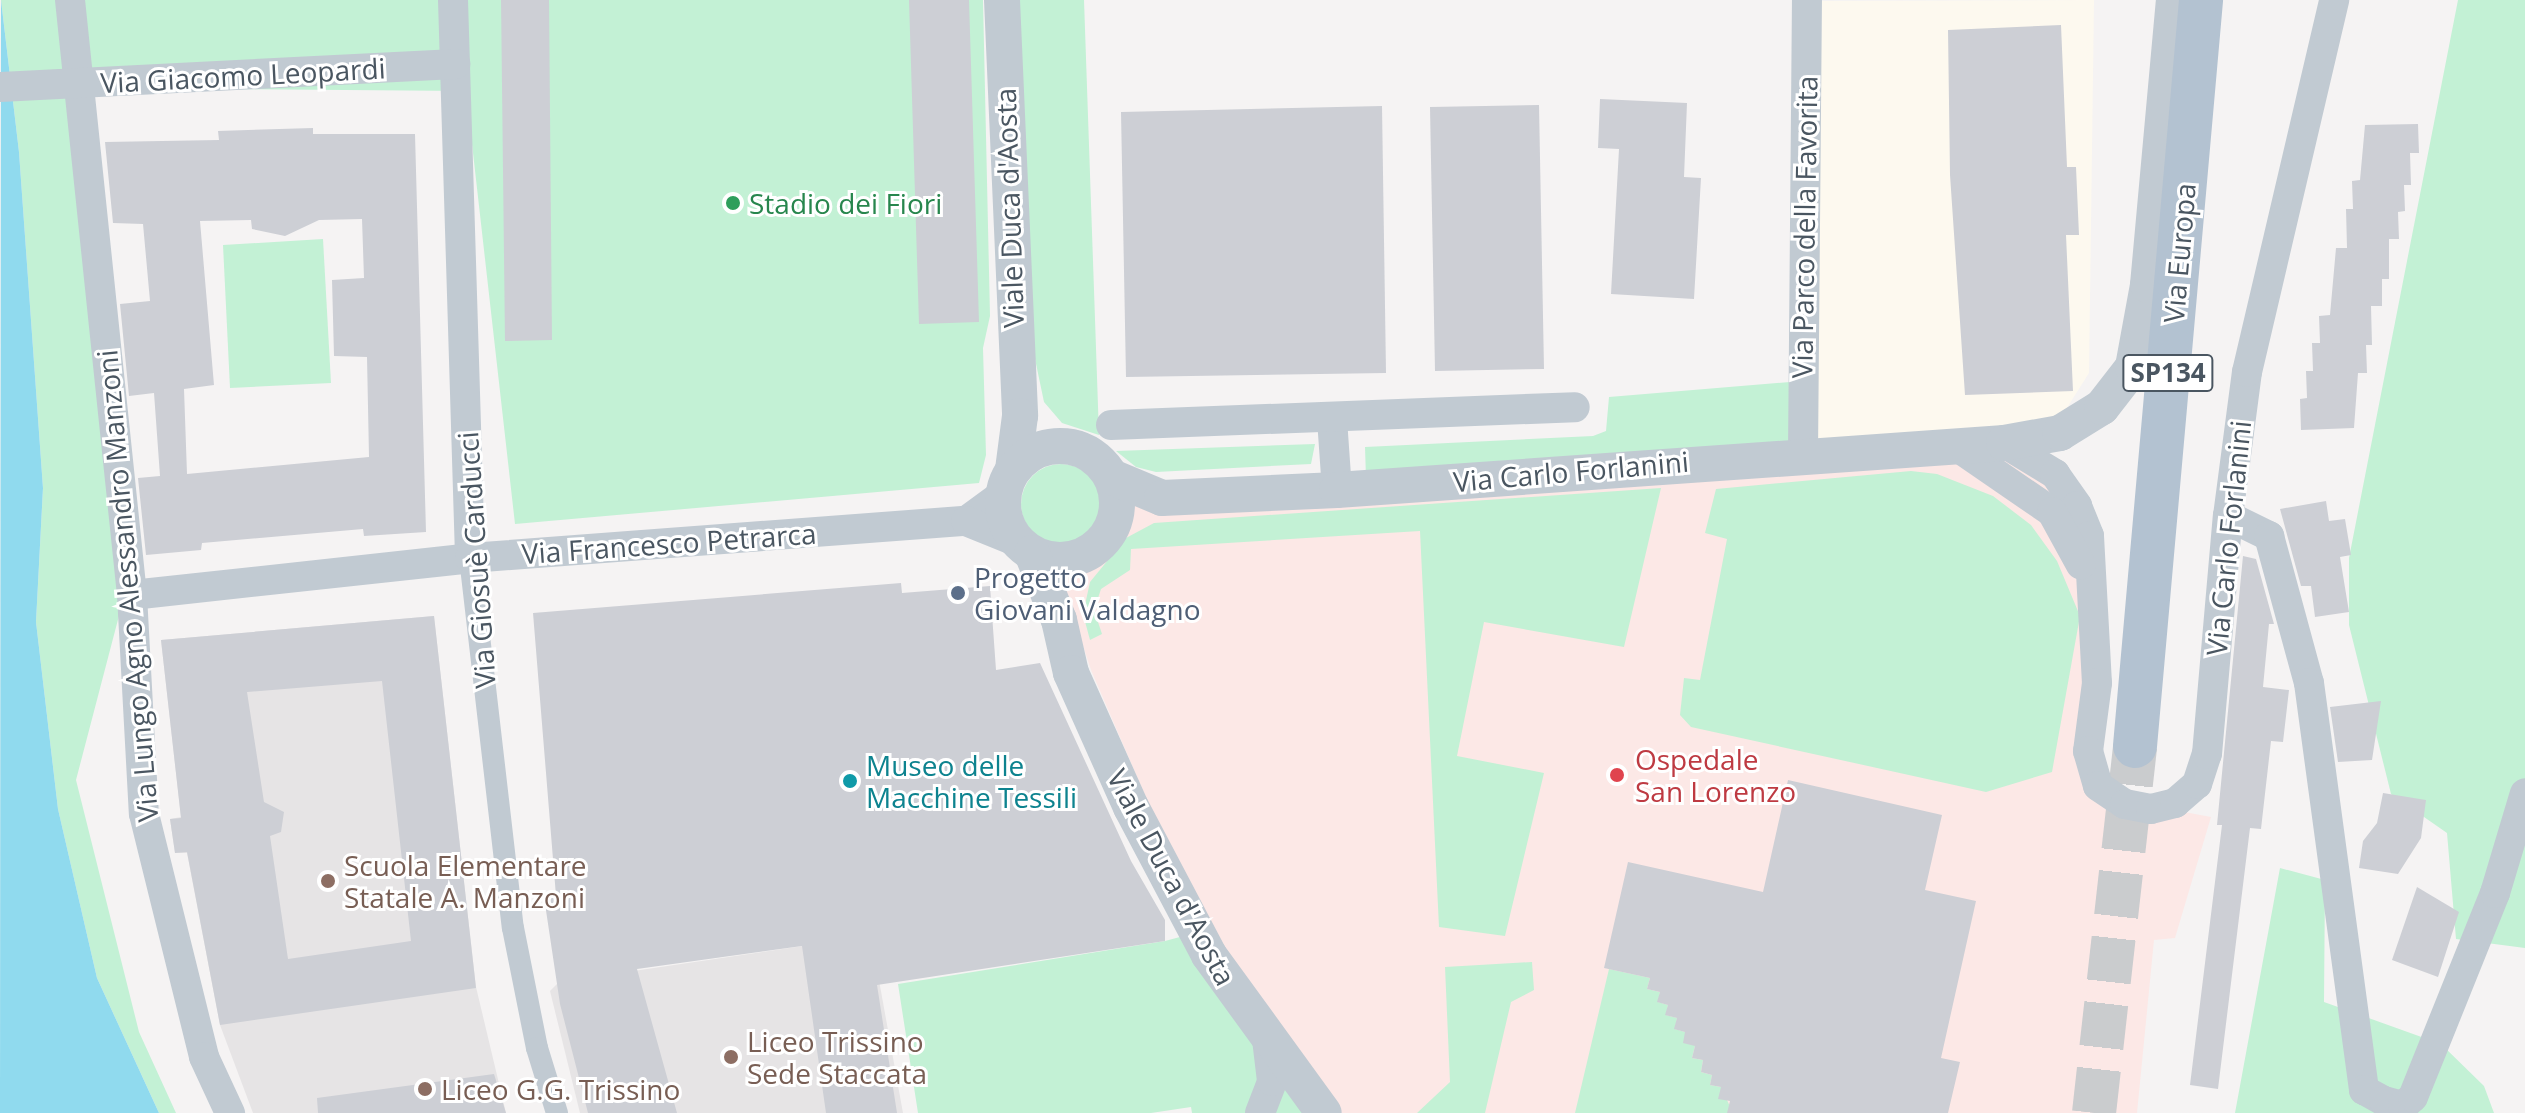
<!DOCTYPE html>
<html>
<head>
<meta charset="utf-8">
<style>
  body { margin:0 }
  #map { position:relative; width:2525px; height:1113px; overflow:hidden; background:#f5f3f3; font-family:"Open Sans",sans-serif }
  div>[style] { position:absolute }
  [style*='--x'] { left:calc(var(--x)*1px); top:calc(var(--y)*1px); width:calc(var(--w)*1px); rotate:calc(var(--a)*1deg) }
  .commercial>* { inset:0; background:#fdf9ef }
  .education>* { inset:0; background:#e6e4e5 }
  .medical>* { inset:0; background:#fce8e6 }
  .green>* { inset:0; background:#c3f1d5 }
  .round { border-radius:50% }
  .water>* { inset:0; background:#90daee }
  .building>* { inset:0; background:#cdcfd5 }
  .primary-tunnel>* { height:44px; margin-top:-22px; transform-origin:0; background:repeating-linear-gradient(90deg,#caccce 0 44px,transparent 0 66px) }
  .pedestrian>* { height:22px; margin:-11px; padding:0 11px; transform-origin:11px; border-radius:11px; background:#c1cad2 }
  .minor>* { height:30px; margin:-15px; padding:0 15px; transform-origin:15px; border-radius:15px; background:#c1cad2 }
  .tertiary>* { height:36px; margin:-18px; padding:0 18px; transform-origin:18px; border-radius:18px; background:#c1cad2 }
  .tertiary>.ring { margin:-18px; padding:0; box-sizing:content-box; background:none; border:36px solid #c1cad2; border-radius:50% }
  .primary>* { height:44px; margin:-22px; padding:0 22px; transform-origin:22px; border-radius:22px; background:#b3c2d1 }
  .dots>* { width:22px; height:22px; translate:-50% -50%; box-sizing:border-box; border:4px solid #fff; border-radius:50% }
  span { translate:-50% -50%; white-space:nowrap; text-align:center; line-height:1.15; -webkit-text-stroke:6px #fff; paint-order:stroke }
  .shield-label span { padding:2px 6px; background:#fff; border:2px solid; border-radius:6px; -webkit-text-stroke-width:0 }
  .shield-label { font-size:26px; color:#4a5661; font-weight:700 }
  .street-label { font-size:28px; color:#4a5661 }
  .leisure-label { font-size:28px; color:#27864d }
  .left { translate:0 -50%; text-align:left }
  .service-label { font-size:28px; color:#4e5e75 }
  .health-label { font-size:28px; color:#be3a42 }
  .culture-label { font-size:28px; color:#0d838f }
  .education-label { font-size:28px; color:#785e54 }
</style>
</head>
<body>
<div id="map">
  <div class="commercial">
    <i style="clip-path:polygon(2094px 0,2089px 373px,2044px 444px,1801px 448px,1811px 1px)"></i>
  </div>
  <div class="education">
    <i style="clip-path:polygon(434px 616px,476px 987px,506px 1113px,253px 1113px,220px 1025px,187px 853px,175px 853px,170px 819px,181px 817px,161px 640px)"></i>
    <i style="clip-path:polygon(871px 936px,903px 1113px,580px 1113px,550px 991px,559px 982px)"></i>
  </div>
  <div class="medical">
    <i style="clip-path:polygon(2044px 444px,2099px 591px,2085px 752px,2110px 798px,2211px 817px,2175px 938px,2154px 940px,2137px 1113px,1315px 1113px,1187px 893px,1091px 670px,1064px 588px,1089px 539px,1148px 490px)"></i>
  </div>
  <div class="green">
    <i style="clip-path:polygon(1px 0,983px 0,990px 316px,983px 348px,986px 455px,979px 483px,515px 524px,466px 91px,84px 88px,126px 589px,76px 780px,139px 1032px,176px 1113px,159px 1113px,97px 978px,58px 809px,36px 622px,43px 488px,19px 152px)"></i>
    <i style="clip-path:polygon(994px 0,1084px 0,1099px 435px,1062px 423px,1044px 402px,1030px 335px)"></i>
    <i style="clip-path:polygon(2458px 0,2525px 0,2525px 948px,2456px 939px,2447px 833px,2391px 794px,2349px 625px,2349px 558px)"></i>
    <i style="clip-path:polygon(323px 239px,331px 383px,230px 388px,223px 245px)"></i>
    <i style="clip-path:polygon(1802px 381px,1801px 448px,1366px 478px,1365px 447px,1593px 436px,1606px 431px,1609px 397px)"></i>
    <i style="clip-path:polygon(1315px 444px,1311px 464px,1156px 472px,1136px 467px,1116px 451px)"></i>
    <i class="round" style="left:1021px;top:464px;width:80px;height:80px"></i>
    <i style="clip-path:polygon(1911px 471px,1937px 474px,1993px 496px,2031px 525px,2057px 561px,2080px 616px,2052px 772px,1986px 792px,1691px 727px,1680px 715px,1684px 678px,1700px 680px,1727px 539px,1705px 533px,1716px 489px)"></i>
    <i style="clip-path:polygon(1661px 488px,1624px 647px,1484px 622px,1457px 756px,1544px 773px,1505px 936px,1439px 927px,1420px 531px,1131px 549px,1130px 570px,1101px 589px,1094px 610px,1102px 634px,1090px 640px,1083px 614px,1090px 582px,1126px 538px,1154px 523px)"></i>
    <i style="clip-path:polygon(2280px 868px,2325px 880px,2324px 1002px,2441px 1044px,2484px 1086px,2494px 1113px,2235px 1113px)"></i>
    <i style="clip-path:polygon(1206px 930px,1308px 1113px,1192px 1113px,1191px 1107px,1151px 1113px,918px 1113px,898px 984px,1165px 941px)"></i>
    <i style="clip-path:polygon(1532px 962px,1534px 990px,1511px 1002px,1485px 1113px,1417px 1113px,1450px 1082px,1445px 967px)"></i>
    <i style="clip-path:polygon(1609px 969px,1650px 978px,1647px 989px,1660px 992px,1658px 1002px,1668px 1005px,1666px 1015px,1677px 1018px,1675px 1029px,1685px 1032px,1695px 1046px,1692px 1058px,1703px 1060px,1701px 1072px,1712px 1075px,1710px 1085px,1721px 1087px,1733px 1113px,1575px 1113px)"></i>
  </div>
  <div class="water">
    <i style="clip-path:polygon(1px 0,19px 152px,43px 488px,36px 622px,58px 809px,97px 978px,159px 1113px,0 1113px)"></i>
  </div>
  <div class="building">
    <i style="clip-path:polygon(501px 0,549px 0,552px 340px,505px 341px)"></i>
    <i style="clip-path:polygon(909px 0,969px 0,979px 322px,919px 324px)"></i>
    <i style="clip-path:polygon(2061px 25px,2067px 167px,2076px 167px,2079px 235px,2066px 235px,2073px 391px,1965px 395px,1950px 175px,1948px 30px)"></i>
    <i style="clip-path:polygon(1600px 99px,1687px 103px,1684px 177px,1701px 178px,1694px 299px,1611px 294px,1619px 149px,1598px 148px)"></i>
    <i style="clip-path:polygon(1539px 105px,1544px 369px,1435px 371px,1430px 107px)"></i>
    <i style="clip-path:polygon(1382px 106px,1386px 373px,1126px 377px,1121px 112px)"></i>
    <i style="clip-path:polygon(2418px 124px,2419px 153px,2410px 153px,2411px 185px,2404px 185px,2405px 211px,2398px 212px,2399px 239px,2389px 239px,2389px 279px,2382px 279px,2382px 306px,2371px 306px,2372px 345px,2366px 345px,2367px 373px,2358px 373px,2354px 428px,2301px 430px,2300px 399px,2307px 398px,2306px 371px,2313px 371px,2312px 343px,2320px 343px,2319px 316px,2330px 315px,2336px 248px,2347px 248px,2346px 209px,2353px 209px,2352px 181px,2360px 180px,2365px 125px)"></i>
    <i style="clip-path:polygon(evenodd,313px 128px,313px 134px,415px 134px,426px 532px,364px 536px,363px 529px,202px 543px,201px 550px,146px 555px,138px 478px,160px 476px,154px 393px,129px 396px,120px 304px,150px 301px,143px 224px,113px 223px,105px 142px,219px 140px,218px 131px,313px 128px,362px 219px,364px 278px,332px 280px,334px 356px,367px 357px,369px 457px,187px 474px,184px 389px,214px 385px,200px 221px,251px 220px,252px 229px,285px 236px,319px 220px,362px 219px)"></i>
    <i style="clip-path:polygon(2326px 501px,2329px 521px,2345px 519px,2351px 555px,2340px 557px,2349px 612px,2315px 617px,2311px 586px,2301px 586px,2280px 509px)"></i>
    <i style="clip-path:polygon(2243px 556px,2256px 559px,2274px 624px,2269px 624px,2263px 687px,2289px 690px,2283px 742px,2271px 741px,2261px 829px,2250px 828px,2218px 1089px,2190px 1085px,2222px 825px,2217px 825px)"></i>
    <i style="clip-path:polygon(901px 583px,902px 593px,990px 586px,996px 670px,1040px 663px,1131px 861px,1165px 920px,1165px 941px,877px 985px,897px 1113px,826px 1113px,802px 946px,637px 969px,677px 1113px,588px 1113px,560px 1004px,544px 897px,556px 896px,533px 613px)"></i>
    <i style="clip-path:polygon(evenodd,434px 616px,476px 988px,220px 1025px,187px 852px,175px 853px,170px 819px,181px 818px,161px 640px,434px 616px,382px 681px,411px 941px,288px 959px,270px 836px,281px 832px,284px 812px,264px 802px,247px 692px,382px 681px)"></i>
    <i style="clip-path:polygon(2381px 701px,2372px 760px,2338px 762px,2330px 707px)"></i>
    <i style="clip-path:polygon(1788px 780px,1942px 815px,1925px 890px,1976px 901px,1941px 1058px,1960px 1062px,1948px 1113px,1727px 1113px,1730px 1101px,1718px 1099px,1721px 1087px,1710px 1085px,1712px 1075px,1701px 1072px,1703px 1060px,1692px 1058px,1695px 1046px,1683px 1043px,1685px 1032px,1674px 1029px,1677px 1018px,1665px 1015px,1668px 1005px,1657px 1002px,1660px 992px,1647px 989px,1650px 978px,1604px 968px,1628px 862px,1763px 892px)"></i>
    <i style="clip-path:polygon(2383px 793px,2426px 800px,2421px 838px,2398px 874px,2359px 868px,2363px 841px,2377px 823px)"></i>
    <i style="clip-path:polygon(2417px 887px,2459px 912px,2438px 977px,2392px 960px)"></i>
    <i style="clip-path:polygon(494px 1074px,506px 1113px,318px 1113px,317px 1098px)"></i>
  </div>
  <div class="primary-tunnel">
    <i style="--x:2094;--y:1113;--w:369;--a:-83.6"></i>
  </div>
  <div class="pedestrian">
    <i style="--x:470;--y:558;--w:372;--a:83.4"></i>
    <i style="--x:513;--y:928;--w:122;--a:78.7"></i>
    <i style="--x:537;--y:1048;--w:68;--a:72.9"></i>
  </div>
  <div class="minor">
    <i style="--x:70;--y:0;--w:598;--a:84.05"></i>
    <i style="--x:132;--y:595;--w:219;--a:86.9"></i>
    <i style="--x:144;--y:814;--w:250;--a:76.1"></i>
    <i style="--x:204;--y:1057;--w:62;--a:65.1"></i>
    <i style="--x:453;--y:0;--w:558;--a:88.25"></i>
    <i style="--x:0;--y:87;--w:456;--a:-2.9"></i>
    <i style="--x:1332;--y:419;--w:71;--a:86"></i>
    <i style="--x:1111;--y:425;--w:464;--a:-2.2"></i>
    <i style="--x:2004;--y:443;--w:60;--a:31.3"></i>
    <i style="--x:2055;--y:474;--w:39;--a:55"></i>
    <i style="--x:2077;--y:506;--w:32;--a:68"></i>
    <i style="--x:2089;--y:536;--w:147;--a:86.9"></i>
    <i style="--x:2097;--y:683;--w:69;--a:97.5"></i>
    <i style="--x:2088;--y:751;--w:36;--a:74"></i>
    <i style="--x:2098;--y:786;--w:32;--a:34"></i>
    <i style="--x:2125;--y:804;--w:26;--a:11"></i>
    <i style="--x:2151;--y:809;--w:25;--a:-14"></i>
    <i style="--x:2175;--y:803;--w:29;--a:-41"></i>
    <i style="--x:2197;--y:784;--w:32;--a:-72"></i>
    <i style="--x:2207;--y:754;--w:239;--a:-85"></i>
    <i style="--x:2228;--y:516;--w:145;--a:-82.5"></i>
    <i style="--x:2247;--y:372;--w:382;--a:-76.8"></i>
    <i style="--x:1953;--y:444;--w:120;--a:34.5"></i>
    <i style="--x:2052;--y:512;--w:60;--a:61.3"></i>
    <i style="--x:1803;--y:454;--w:454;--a:-89.5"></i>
    <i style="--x:2228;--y:516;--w:46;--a:26"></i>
    <i style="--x:2269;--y:536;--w:152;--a:74.8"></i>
    <i style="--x:2309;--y:683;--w:411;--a:82.3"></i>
    <i style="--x:2364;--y:1090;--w:23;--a:29"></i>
    <i style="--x:2384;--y:1101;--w:20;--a:15"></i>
    <i style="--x:2403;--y:1106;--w:13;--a:-42"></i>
    <i style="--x:2413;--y:1097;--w:220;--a:-68.1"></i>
    <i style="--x:2495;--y:893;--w:104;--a:-73.3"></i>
    <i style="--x:966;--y:521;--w:46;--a:-36.1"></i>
    <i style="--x:132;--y:595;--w:340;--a:-6.2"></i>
    <i style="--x:470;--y:558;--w:497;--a:-4.3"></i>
    <i style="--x:966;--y:521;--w:56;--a:22"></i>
    <i style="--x:1260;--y:1113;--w:34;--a:-69"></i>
    <i style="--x:1272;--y:1081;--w:42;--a:-96.8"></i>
  </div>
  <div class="tertiary">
    <i style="--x:1002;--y:0;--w:416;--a:87.5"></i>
    <i style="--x:1020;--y:416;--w:54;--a:97.4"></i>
    <i class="ring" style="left:1003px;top:446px;width:78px;height:78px"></i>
    <i style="--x:1112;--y:477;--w:54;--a:22.8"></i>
    <i style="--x:1162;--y:498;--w:175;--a:-2.6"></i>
    <i style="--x:1337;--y:490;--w:669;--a:-4.03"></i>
    <i style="--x:2004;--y:443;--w:57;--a:-10.1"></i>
    <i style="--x:2060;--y:433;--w:49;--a:-31.8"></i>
    <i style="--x:2102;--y:407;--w:51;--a:-52.2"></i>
    <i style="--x:2133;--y:367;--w:83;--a:-79.6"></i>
    <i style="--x:2148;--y:285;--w:286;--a:-84.8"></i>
    <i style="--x:1032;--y:553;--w:72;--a:68.1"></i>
    <i style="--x:1059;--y:620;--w:54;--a:77.2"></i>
    <i style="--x:1071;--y:673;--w:147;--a:65.9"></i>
    <i style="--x:1131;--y:807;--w:167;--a:62.2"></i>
    <i style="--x:1209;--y:955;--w:195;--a:54"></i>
  </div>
  <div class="primary">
    <i style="--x:2135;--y:746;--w:749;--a:-84.94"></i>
  </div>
  <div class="dots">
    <i style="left:733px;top:203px;background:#2e9e5b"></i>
    <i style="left:958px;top:593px;background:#5c6f8a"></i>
    <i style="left:1617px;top:775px;background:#e0444e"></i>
    <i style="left:850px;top:781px;background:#0f9aa8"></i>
    <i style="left:328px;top:881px;background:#8d6e63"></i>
    <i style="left:731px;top:1057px;background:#8d6e63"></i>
    <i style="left:425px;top:1089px;background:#8d6e63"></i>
  </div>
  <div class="shield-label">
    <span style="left:2168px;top:373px">SP134</span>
  </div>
  <div class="street-label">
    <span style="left:243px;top:75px;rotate:-3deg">Via Giacomo Leopardi</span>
    <span style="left:1009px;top:208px;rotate:-92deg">Viale Duca d'Aosta</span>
    <span style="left:1804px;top:227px;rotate:-89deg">Via Parco della Favorita</span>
    <span style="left:2179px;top:253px;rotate:-85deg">Via Europa</span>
    <span style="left:1571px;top:471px;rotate:-5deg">Via Carlo Forlanini</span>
    <span style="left:2228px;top:538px;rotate:-84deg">Via Carlo Forlanini</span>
    <span style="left:669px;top:543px;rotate:-4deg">Via Francesco Petrarca</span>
    <span style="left:476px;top:560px;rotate:-94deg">Via Giosuè Carducci</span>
    <span style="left:127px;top:586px;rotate:-95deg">Via Lungo Agno Alessandro Manzoni</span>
    <span style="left:1172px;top:877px;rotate:62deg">Viale Duca d'Aosta</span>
  </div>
  <div class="leisure-label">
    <span class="left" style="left:749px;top:203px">Stadio dei Fiori</span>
  </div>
  <div class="service-label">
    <span class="left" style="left:974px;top:593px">Progetto<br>Giovani Valdagno</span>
  </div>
  <div class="health-label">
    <span class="left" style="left:1635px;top:775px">Ospedale<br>San Lorenzo</span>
  </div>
  <div class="culture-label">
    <span class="left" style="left:866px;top:781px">Museo delle<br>Macchine Tessili</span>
  </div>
  <div class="education-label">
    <span class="left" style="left:344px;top:881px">Scuola Elementare<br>Statale A. Manzoni</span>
    <span class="left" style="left:747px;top:1057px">Liceo Trissino<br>Sede Staccata</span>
    <span class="left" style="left:441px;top:1089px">Liceo G.G. Trissino</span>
  </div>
</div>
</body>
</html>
